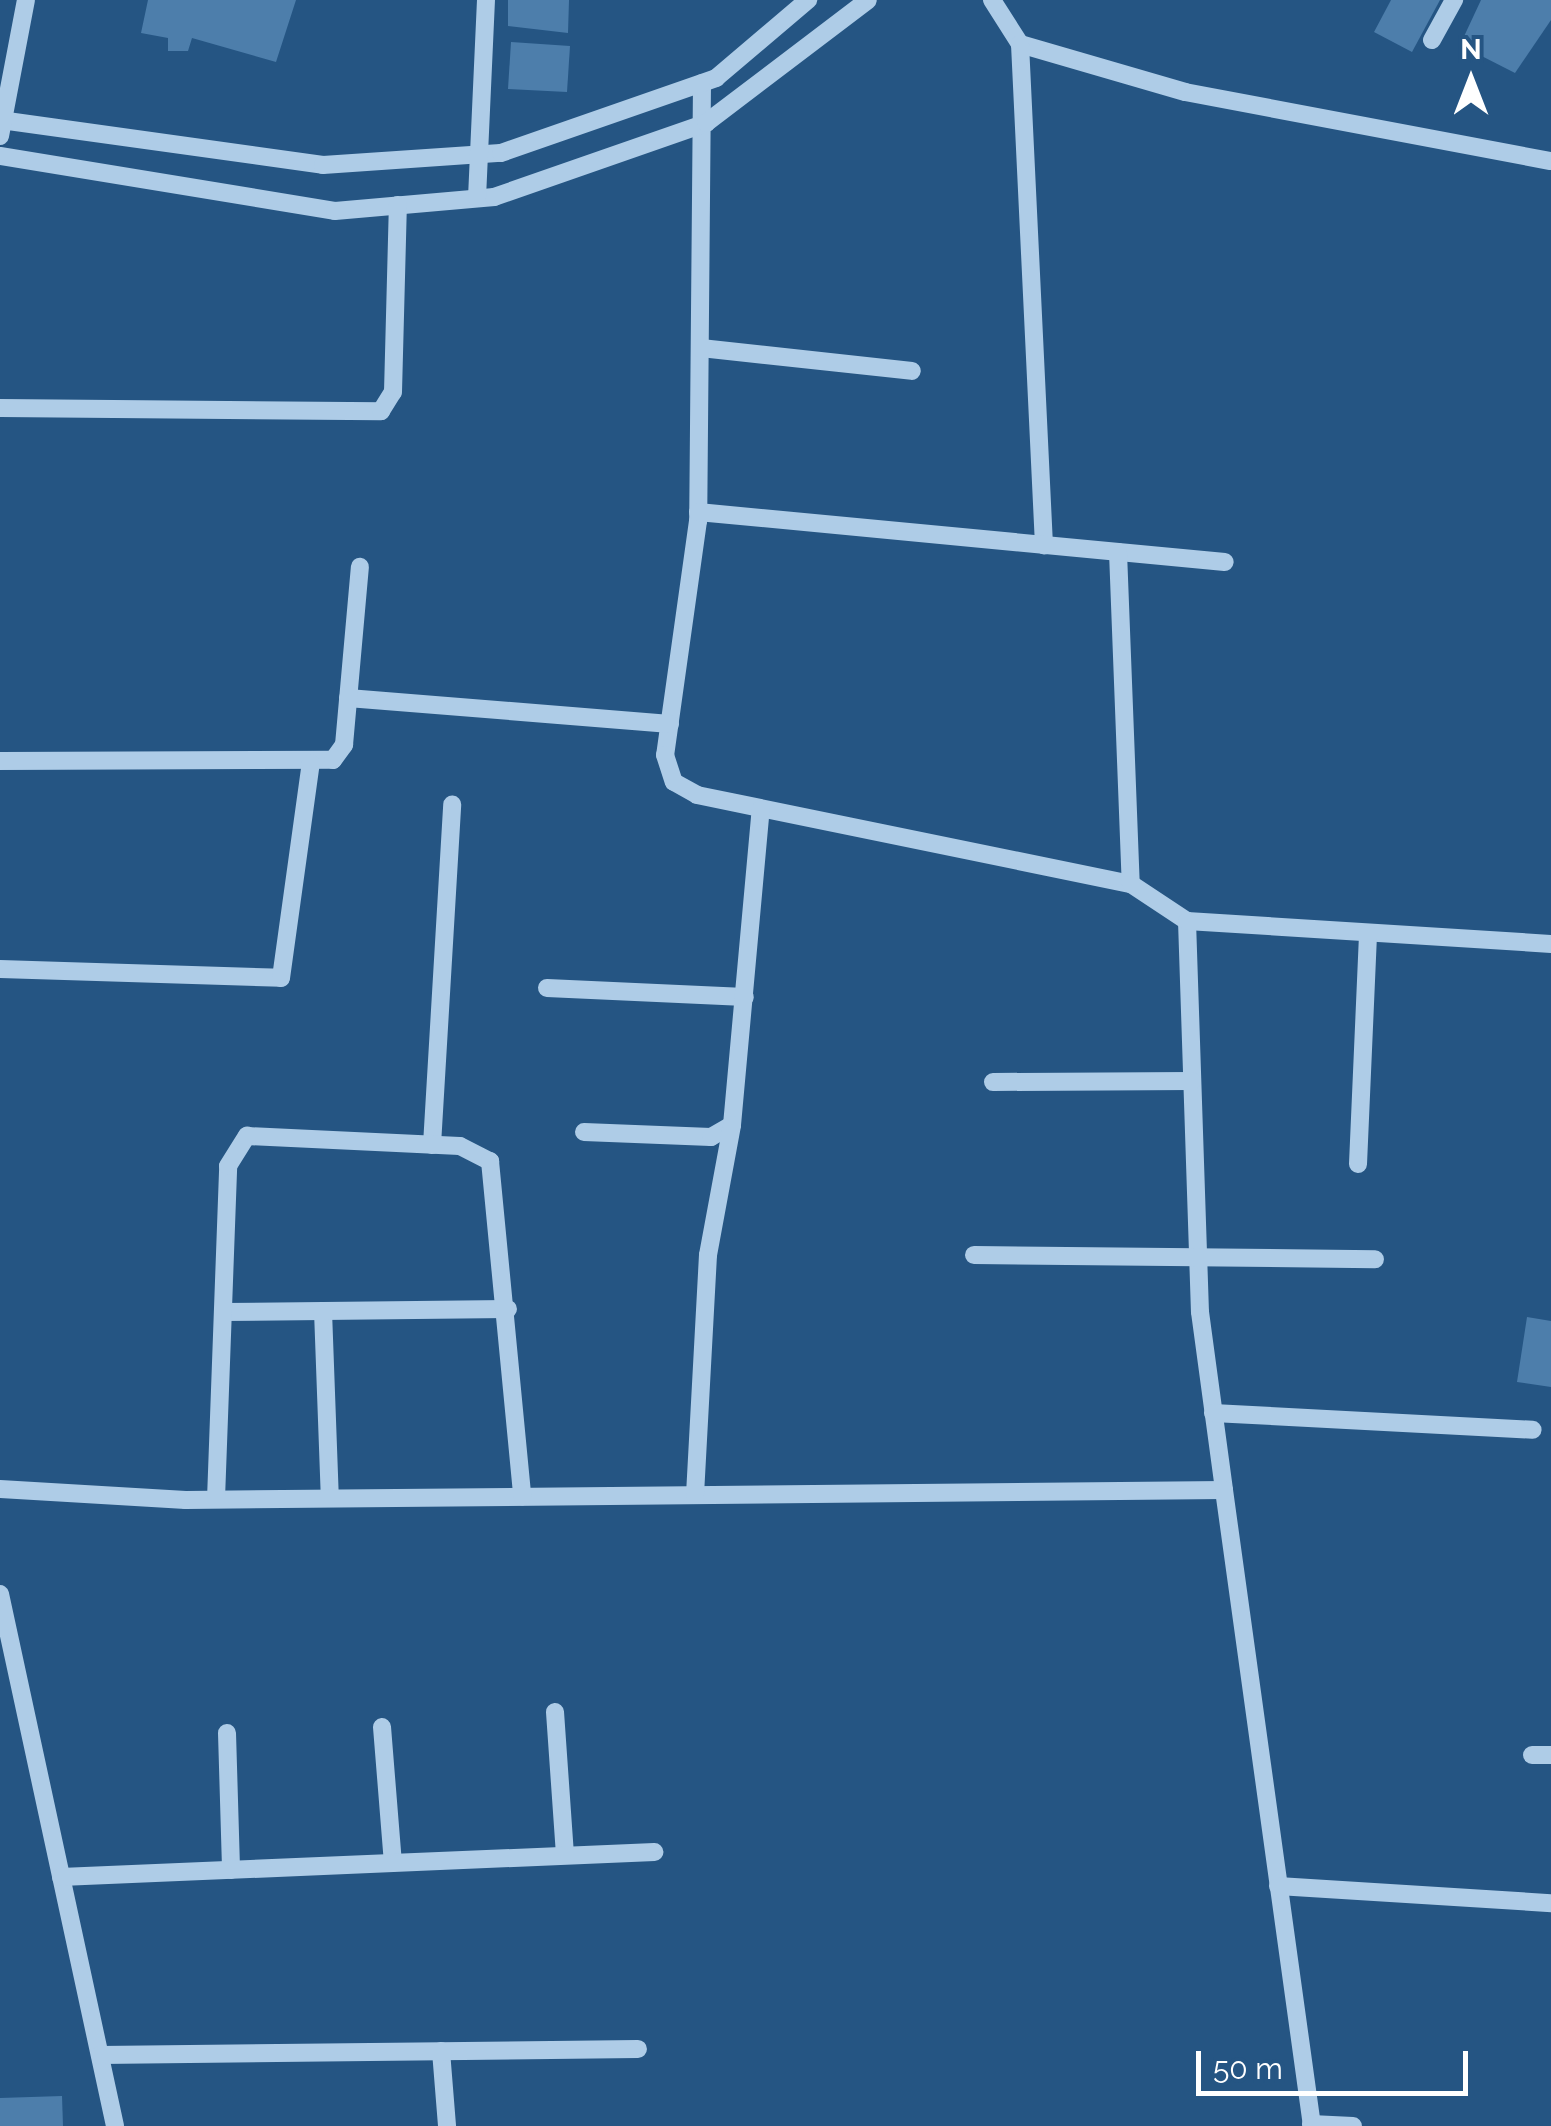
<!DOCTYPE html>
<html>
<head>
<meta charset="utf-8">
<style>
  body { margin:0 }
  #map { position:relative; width:1551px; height:2126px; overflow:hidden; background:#255583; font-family:Raleway,sans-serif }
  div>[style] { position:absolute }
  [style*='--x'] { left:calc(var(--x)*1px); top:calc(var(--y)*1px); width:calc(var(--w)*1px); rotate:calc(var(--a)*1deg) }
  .building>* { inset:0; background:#4d7eab }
  .minor>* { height:18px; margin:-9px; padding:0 9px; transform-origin:9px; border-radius:9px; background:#aecce7 }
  span { translate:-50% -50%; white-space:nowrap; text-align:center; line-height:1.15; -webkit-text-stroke:10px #255583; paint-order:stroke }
  .north { position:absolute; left:1421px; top:30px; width:100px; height:100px; -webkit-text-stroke:8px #255583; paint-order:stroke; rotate:0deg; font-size:28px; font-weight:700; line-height:40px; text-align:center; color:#fff }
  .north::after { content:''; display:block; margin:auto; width:35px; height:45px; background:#fff; clip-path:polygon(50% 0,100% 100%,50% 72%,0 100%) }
  .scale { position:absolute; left:1196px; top:2051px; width:272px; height:45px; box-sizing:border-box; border:5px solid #fff; border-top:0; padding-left:12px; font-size:30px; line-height:35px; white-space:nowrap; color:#fff; -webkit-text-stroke:8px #255583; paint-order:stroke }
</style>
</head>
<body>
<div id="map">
  <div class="building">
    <i style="clip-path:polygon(148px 0,296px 0,276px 62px,192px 38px,188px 51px,168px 51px,168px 38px,141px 33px)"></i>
    <i style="clip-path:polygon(508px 0,569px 0,568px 33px,508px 26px)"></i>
    <i style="clip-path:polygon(1391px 0,1440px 0,1412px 52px,1374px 32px)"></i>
    <i style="clip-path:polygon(1481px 0,1551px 0,1551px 20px,1515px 73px,1460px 45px)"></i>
    <i style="clip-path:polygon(511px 42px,570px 46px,567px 92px,508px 89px)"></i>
    <i style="clip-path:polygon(1527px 1317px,1551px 1321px,1551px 1387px,1517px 1382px)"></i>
    <i style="clip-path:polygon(62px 2096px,63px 2126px,0 2126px,0 2098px)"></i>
  </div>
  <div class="minor">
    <i style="--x:992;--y:0;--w:52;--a:57.5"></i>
    <i style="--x:1020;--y:44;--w:172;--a:16.2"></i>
    <i style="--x:1185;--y:92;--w:372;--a:10.7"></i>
    <i style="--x:1432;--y:40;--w:46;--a:-61.2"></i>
    <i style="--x:1020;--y:44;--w:502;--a:87.26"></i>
    <i style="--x:702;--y:83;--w:438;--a:90.5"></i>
    <i style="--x:698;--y:521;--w:236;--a:98"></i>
    <i style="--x:665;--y:755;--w:28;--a:72"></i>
    <i style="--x:674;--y:782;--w:26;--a:29"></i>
    <i style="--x:697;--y:795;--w:443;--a:11.6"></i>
    <i style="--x:1131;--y:884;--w:67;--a:33.5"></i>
    <i style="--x:1187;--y:921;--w:391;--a:88.1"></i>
    <i style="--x:1200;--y:1312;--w:180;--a:82.3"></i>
    <i style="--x:0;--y:120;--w:326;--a:7.9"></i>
    <i style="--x:323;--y:165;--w:178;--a:-3.9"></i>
    <i style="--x:501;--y:153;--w:228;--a:-19.2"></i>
    <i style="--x:716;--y:78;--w:121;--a:-40.3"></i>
    <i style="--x:0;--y:136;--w:138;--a:-79.2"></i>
    <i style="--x:0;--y:156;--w:339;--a:9.3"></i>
    <i style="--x:335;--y:211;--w:160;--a:-5"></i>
    <i style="--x:494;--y:197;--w:225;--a:-19.2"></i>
    <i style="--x:706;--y:123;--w:203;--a:-37.2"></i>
    <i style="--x:477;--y:198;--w:198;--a:-87.4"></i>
    <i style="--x:701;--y:348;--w:212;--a:6.2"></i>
    <i style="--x:0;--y:408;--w:381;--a:0.5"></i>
    <i style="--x:381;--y:411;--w:22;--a:-58"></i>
    <i style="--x:393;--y:392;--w:187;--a:-88.5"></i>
    <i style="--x:698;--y:512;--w:529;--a:5.42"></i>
    <i style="--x:1118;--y:552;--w:332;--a:87.8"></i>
    <i style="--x:348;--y:698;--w:323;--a:4.6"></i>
    <i style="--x:0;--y:761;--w:333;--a:-0.2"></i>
    <i style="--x:333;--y:760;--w:19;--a:-54"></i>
    <i style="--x:344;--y:745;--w:179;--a:-84.9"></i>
    <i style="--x:1187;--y:921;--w:365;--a:3.6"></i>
    <i style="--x:0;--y:969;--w:281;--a:1.8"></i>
    <i style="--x:281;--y:978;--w:217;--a:-82.1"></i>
    <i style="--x:547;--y:988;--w:198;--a:2.6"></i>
    <i style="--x:993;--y:1082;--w:199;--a:-0.3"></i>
    <i style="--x:584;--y:1132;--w:127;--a:2.3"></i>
    <i style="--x:711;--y:1137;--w:24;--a:-30"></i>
    <i style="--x:732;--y:1125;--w:317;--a:-84.8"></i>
    <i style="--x:432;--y:1145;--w:341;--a:-86.6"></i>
    <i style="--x:1358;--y:1164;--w:230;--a:-87.5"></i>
    <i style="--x:974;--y:1255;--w:401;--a:0.6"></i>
    <i style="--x:323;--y:1311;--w:187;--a:87.9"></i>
    <i style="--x:223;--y:1312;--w:285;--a:-0.6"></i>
    <i style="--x:1213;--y:1413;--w:320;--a:3"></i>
    <i style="--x:0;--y:1489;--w:186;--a:3.4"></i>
    <i style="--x:186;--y:1500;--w:1038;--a:-0.55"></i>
    <i style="--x:1224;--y:1490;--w:642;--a:82.12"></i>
    <i style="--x:695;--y:1495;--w:240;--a:-86.9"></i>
    <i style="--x:708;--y:1255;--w:132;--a:-79.5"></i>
    <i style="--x:216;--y:1499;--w:333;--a:-87.9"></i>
    <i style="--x:228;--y:1166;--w:36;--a:-58"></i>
    <i style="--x:247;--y:1136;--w:213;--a:2.7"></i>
    <i style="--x:460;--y:1146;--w:34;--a:27"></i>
    <i style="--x:490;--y:1161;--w:337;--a:84.5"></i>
    <i style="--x:0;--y:1594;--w:544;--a:77.8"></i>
    <i style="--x:555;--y:1712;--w:143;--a:86"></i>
    <i style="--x:382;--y:1727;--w:136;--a:85.4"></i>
    <i style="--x:227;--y:1733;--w:137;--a:88.3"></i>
    <i style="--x:1532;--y:1755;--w:19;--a:0"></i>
    <i style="--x:61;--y:1877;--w:594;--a:-2.41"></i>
    <i style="--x:1278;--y:1886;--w:274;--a:3.6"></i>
    <i style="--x:441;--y:2051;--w:75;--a:85.4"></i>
    <i style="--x:100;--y:2055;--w:538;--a:-0.64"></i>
    <i style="--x:1311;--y:2124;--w:42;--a:2.7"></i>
  </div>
  <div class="north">N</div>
  <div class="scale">50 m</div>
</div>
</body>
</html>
